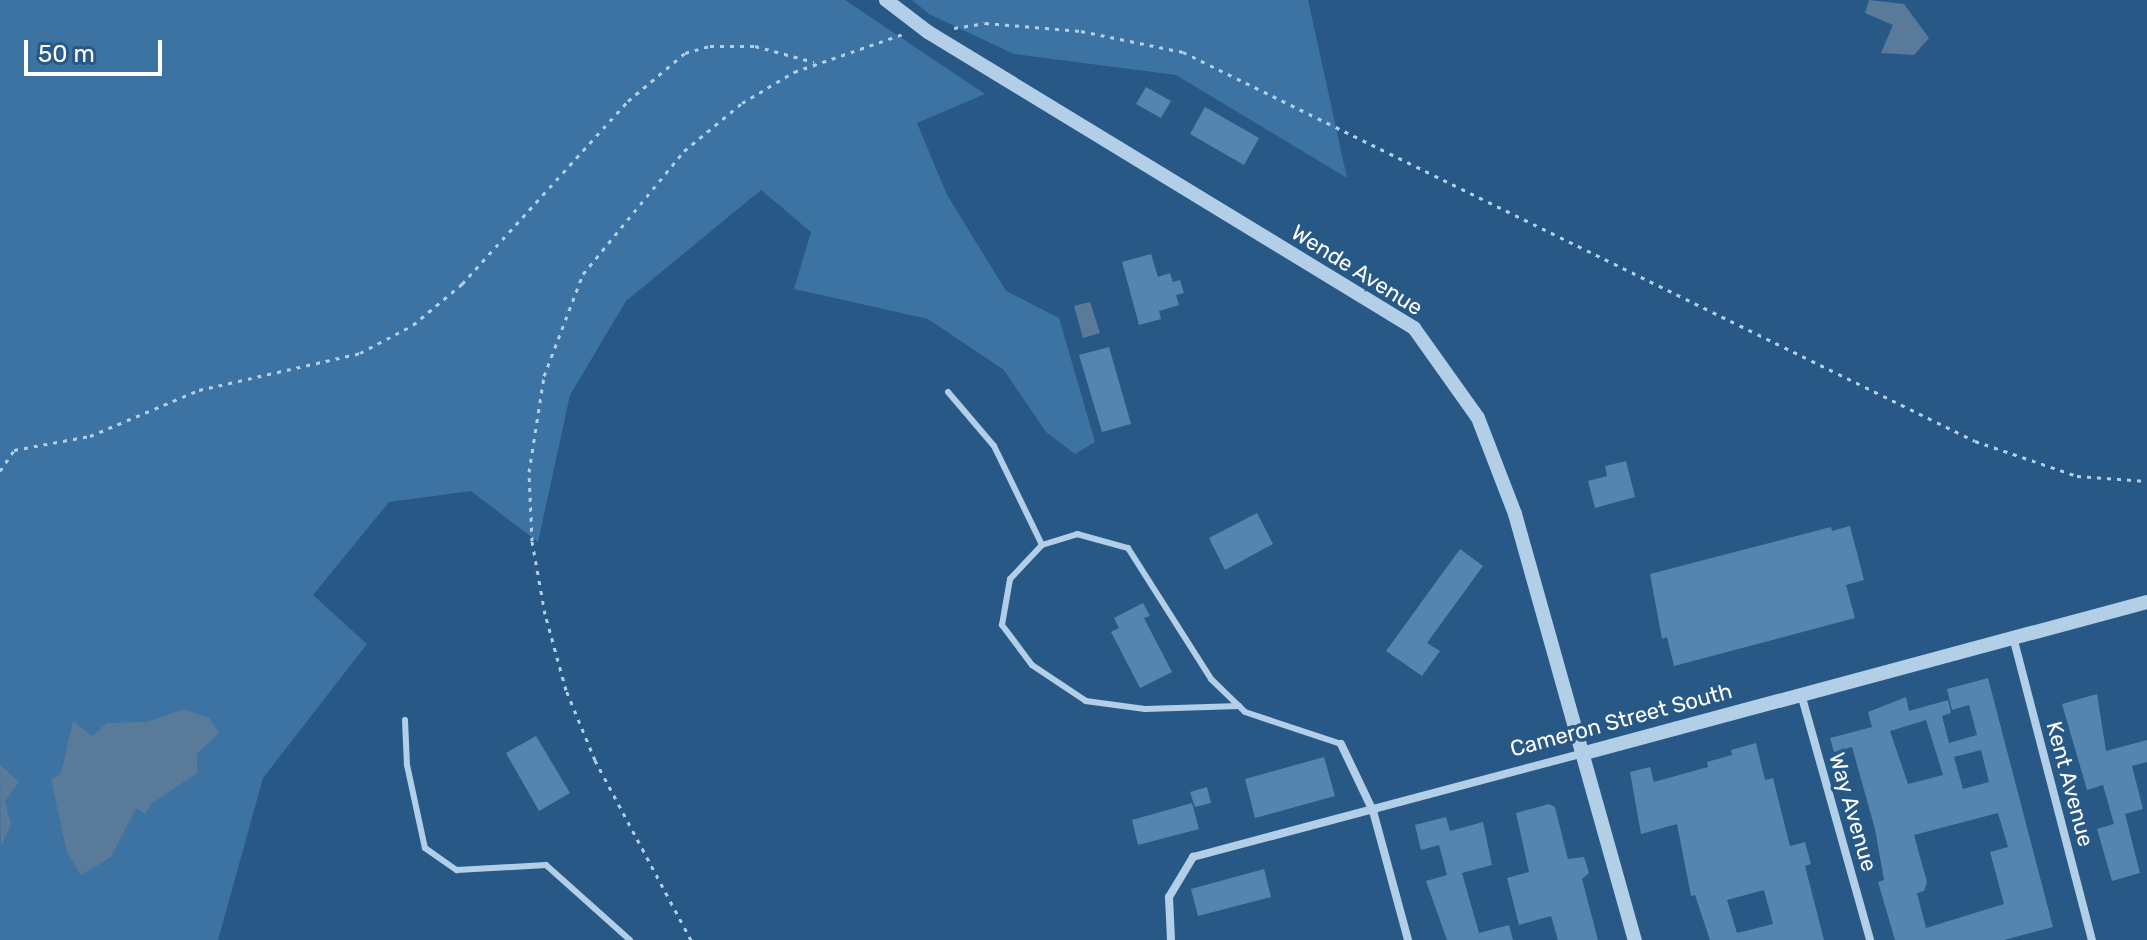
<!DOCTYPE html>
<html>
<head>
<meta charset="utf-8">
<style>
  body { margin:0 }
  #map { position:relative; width:2147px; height:940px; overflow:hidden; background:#285986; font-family:Rubik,sans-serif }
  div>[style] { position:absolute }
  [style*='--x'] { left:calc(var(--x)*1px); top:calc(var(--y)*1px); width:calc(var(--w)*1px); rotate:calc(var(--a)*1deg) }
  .green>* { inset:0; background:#3c73a2 }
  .water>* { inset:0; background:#597b99 }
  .building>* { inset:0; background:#5485af }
  .path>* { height:3px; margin-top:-1.5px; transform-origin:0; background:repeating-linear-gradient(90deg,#b3cfe8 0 4px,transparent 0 10px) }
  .service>* { height:6px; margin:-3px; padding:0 3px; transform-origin:3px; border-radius:3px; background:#b3cfe8 }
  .minor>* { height:8px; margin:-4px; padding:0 4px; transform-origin:4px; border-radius:4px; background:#b3cfe8 }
  .tertiary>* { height:14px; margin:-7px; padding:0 7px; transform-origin:7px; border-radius:7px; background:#b3cfe8 }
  span { translate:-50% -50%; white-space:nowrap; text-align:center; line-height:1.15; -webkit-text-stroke:7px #285986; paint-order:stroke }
  .street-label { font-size:22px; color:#fff }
  .scale { position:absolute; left:24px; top:40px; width:138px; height:36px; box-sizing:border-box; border:4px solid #fff; border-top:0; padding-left:10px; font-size:24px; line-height:28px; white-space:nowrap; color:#fff; -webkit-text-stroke:6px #285986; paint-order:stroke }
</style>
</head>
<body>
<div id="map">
  <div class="green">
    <i style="clip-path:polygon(0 0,845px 0,985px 94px,917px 123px,947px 195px,1006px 291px,1059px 318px,1095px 442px,1075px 454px,1046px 432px,1004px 370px,928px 319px,794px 289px,811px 232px,761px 190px,626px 301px,570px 395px,538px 542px,471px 491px,389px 502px,313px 595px,367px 644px,263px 778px,218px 940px,0 940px)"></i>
    <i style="clip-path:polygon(912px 0,1308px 0,1347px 178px,1176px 75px,1014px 54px,929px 14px)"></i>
  </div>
  <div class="water">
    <i style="clip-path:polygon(1869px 0,1904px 4px,1929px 38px,1914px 55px,1881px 53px,1893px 25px,1865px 13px)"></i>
    <i style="clip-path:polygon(1090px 302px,1100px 333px,1083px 338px,1074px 306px)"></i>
    <i style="clip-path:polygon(184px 709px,209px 718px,219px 733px,197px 754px,197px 773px,151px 804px,145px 814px,136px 808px,111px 857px,81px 875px,67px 853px,51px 779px,61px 774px,73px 721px,92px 736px,107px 723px,147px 722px)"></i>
    <i style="clip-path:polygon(0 765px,19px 782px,5px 801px,11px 825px,1px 846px)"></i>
  </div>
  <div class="building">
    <i style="clip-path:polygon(1146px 87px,1171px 101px,1161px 118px,1136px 104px)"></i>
    <i style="clip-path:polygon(1205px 107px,1259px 138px,1244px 165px,1190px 134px)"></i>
    <i style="clip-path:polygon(1151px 254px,1158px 277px,1170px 273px,1173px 282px,1180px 280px,1184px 293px,1176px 295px,1179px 305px,1159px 311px,1161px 319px,1139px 325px,1122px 262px)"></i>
    <i style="clip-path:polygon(1109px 347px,1131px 424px,1102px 432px,1079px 355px)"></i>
    <i style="clip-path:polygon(1626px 461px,1635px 497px,1595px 508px,1588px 481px,1607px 476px,1605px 466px)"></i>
    <i style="clip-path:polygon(1257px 513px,1273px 544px,1225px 570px,1209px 538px)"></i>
    <i style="clip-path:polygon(1850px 526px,1864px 580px,1846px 585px,1855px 618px,1674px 666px,1667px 637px,1662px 639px,1650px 574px,1831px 527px,1832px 531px)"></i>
    <i style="clip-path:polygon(1460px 549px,1483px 566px,1427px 643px,1440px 651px,1422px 676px,1386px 651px)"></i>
    <i style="clip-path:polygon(1143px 603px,1150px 616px,1144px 618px,1172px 672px,1140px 688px,1111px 632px,1119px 628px,1114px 618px)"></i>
    <i style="clip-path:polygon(evenodd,1988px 678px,2053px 927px,2004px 940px,1895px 940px,1878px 882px,1884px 880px,1875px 829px,1852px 747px,1834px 752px,1830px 738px,1872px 727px,1868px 712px,1906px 697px,1909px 711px,1948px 700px,1951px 713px,1942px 716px,1949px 743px,1977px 735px,1969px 705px,1952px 710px,1947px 689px,1988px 678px,1926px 720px,1943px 775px,1908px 784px,1890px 731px,1926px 720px,1988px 678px,1981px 750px,1989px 782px,1963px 789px,1954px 757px,1981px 750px,1988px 678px,1998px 813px,2008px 847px,1990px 852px,2004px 904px,1926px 928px,1917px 893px,1924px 891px,1927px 882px,1914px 835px,1998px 813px)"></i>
    <i style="clip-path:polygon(2097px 694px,2106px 751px,2147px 740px,2147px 762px,2132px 766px,2143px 809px,2125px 814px,2140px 873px,2112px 881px,2097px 829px,2114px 824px,2103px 785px,2087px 790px,2062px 704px)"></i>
    <i style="clip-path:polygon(536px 736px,570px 793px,539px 811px,506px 753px)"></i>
    <i style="clip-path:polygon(evenodd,1756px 743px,1765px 780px,1773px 778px,1790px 846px,1805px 842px,1811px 864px,1805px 866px,1824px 940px,1710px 940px,1695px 895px,1691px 896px,1677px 824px,1641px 834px,1630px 772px,1650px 767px,1654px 782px,1708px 767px,1707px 762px,1732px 755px,1731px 750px,1756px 743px,1764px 890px,1773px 924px,1737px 933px,1727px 900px,1764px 890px)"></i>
    <i style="clip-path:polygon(1324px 757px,1335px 796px,1255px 818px,1245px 779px)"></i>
    <i style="clip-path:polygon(1207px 787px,1211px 803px,1195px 807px,1190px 792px)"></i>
    <i style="clip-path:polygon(1192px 803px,1199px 829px,1138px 845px,1132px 820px)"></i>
    <i style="clip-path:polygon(1549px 804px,1555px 807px,1568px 859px,1584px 857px,1589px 873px,1582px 879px,1598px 940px,1558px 940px,1551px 916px,1519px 925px,1507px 878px,1529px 872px,1516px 813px)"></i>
    <i style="clip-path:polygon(1446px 817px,1450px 831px,1483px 822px,1492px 865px,1462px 873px,1479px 933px,1509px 925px,1513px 940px,1447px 940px,1426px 881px,1447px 875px,1439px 845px,1421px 850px,1415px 825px)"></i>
    <i style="clip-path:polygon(1264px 869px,1271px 897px,1198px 916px,1191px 889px)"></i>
  </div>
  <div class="path">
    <i style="--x:954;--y:28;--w:31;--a:-9"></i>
    <i style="--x:985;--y:23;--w:96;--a:4.8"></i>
    <i style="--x:1081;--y:31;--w:104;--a:11.6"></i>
    <i style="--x:1183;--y:52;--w:882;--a:26.16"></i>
    <i style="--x:1975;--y:441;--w:108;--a:18.9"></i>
    <i style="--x:2077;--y:476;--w:70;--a:4.1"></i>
    <i style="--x:0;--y:471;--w:25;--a:-56"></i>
    <i style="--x:14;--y:450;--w:77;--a:-10.4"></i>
    <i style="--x:90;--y:436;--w:118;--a:-22.9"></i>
    <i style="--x:199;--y:390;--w:165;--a:-12.9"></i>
    <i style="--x:360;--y:353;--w:60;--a:-27.8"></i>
    <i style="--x:413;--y:325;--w:64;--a:-39.9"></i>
    <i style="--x:462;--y:284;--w:247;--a:-47.8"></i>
    <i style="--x:628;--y:101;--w:75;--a:-40.1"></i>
    <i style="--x:685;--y:53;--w:26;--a:-16"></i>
    <i style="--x:710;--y:46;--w:45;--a:0"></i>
    <i style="--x:755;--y:46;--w:61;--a:15.2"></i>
    <i style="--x:691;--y:940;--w:204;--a:-118.1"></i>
    <i style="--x:595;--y:760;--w:76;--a:-112.5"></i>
    <i style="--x:566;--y:690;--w:79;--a:-105.4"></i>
    <i style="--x:545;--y:614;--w:74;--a:-100.1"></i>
    <i style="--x:532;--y:541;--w:69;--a:-92.5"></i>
    <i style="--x:529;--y:472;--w:97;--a:-81.1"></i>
    <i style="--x:544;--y:376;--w:109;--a:-69.1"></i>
    <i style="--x:583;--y:274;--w:159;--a:-50.6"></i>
    <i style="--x:684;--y:151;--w:75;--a:-39.6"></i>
    <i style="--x:742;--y:103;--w:61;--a:-30.8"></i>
    <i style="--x:794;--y:72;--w:115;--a:-19.2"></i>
  </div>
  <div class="service">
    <i style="--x:948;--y:392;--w:71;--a:49.6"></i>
    <i style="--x:994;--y:446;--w:110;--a:64.1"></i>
    <i style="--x:1239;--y:706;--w:94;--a:178.2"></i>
    <i style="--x:1145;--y:709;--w:60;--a:-172.3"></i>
    <i style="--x:1086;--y:701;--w:65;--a:-146.3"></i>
    <i style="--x:1032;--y:665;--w:50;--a:-126.9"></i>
    <i style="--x:1002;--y:625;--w:47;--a:-80.1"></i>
    <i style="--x:1010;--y:579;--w:47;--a:-46.7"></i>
    <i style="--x:1042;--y:545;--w:37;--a:-17"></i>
    <i style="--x:1077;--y:534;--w:53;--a:15.4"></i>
    <i style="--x:1128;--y:548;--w:155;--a:57.6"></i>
    <i style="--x:1211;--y:679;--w:39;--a:44"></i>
    <i style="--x:1239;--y:706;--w:8;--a:45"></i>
    <i style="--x:1245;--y:712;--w:101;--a:18.4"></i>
    <i style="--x:405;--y:720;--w:45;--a:87.5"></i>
    <i style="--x:407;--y:765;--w:85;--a:77.8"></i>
    <i style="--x:425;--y:848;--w:39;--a:35"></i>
    <i style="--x:457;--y:870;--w:89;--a:-3.2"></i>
    <i style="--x:546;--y:865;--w:113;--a:41.8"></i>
  </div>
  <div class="minor">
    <i style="--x:2013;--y:637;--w:313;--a:75.4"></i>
    <i style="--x:1801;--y:694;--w:255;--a:74.3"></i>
    <i style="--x:1341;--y:744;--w:74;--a:64.5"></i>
    <i style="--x:1373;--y:811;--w:134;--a:74.8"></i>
    <i style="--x:1171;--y:940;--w:43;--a:-92.7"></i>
    <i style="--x:1169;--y:897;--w:47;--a:-59"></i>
    <i style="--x:1193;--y:857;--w:406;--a:-14.9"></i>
  </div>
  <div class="tertiary">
    <i style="--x:886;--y:0;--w:53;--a:37.3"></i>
    <i style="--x:928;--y:32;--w:569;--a:31.34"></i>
    <i style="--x:1414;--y:328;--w:110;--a:54.6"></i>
    <i style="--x:1478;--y:418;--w:103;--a:68.9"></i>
    <i style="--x:1515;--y:514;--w:443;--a:74.3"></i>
    <i style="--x:1585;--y:753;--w:582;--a:-15.04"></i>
  </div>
  <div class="street-label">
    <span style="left:1357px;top:270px;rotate:32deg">Wende Avenue</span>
    <span style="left:1621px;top:720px;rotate:-15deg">Cameron Street South</span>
    <span style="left:2070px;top:784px;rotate:75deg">Kent Avenue</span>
    <span style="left:1853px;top:812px;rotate:74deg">Way Avenue</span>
  </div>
  <div class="scale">50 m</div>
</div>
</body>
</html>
